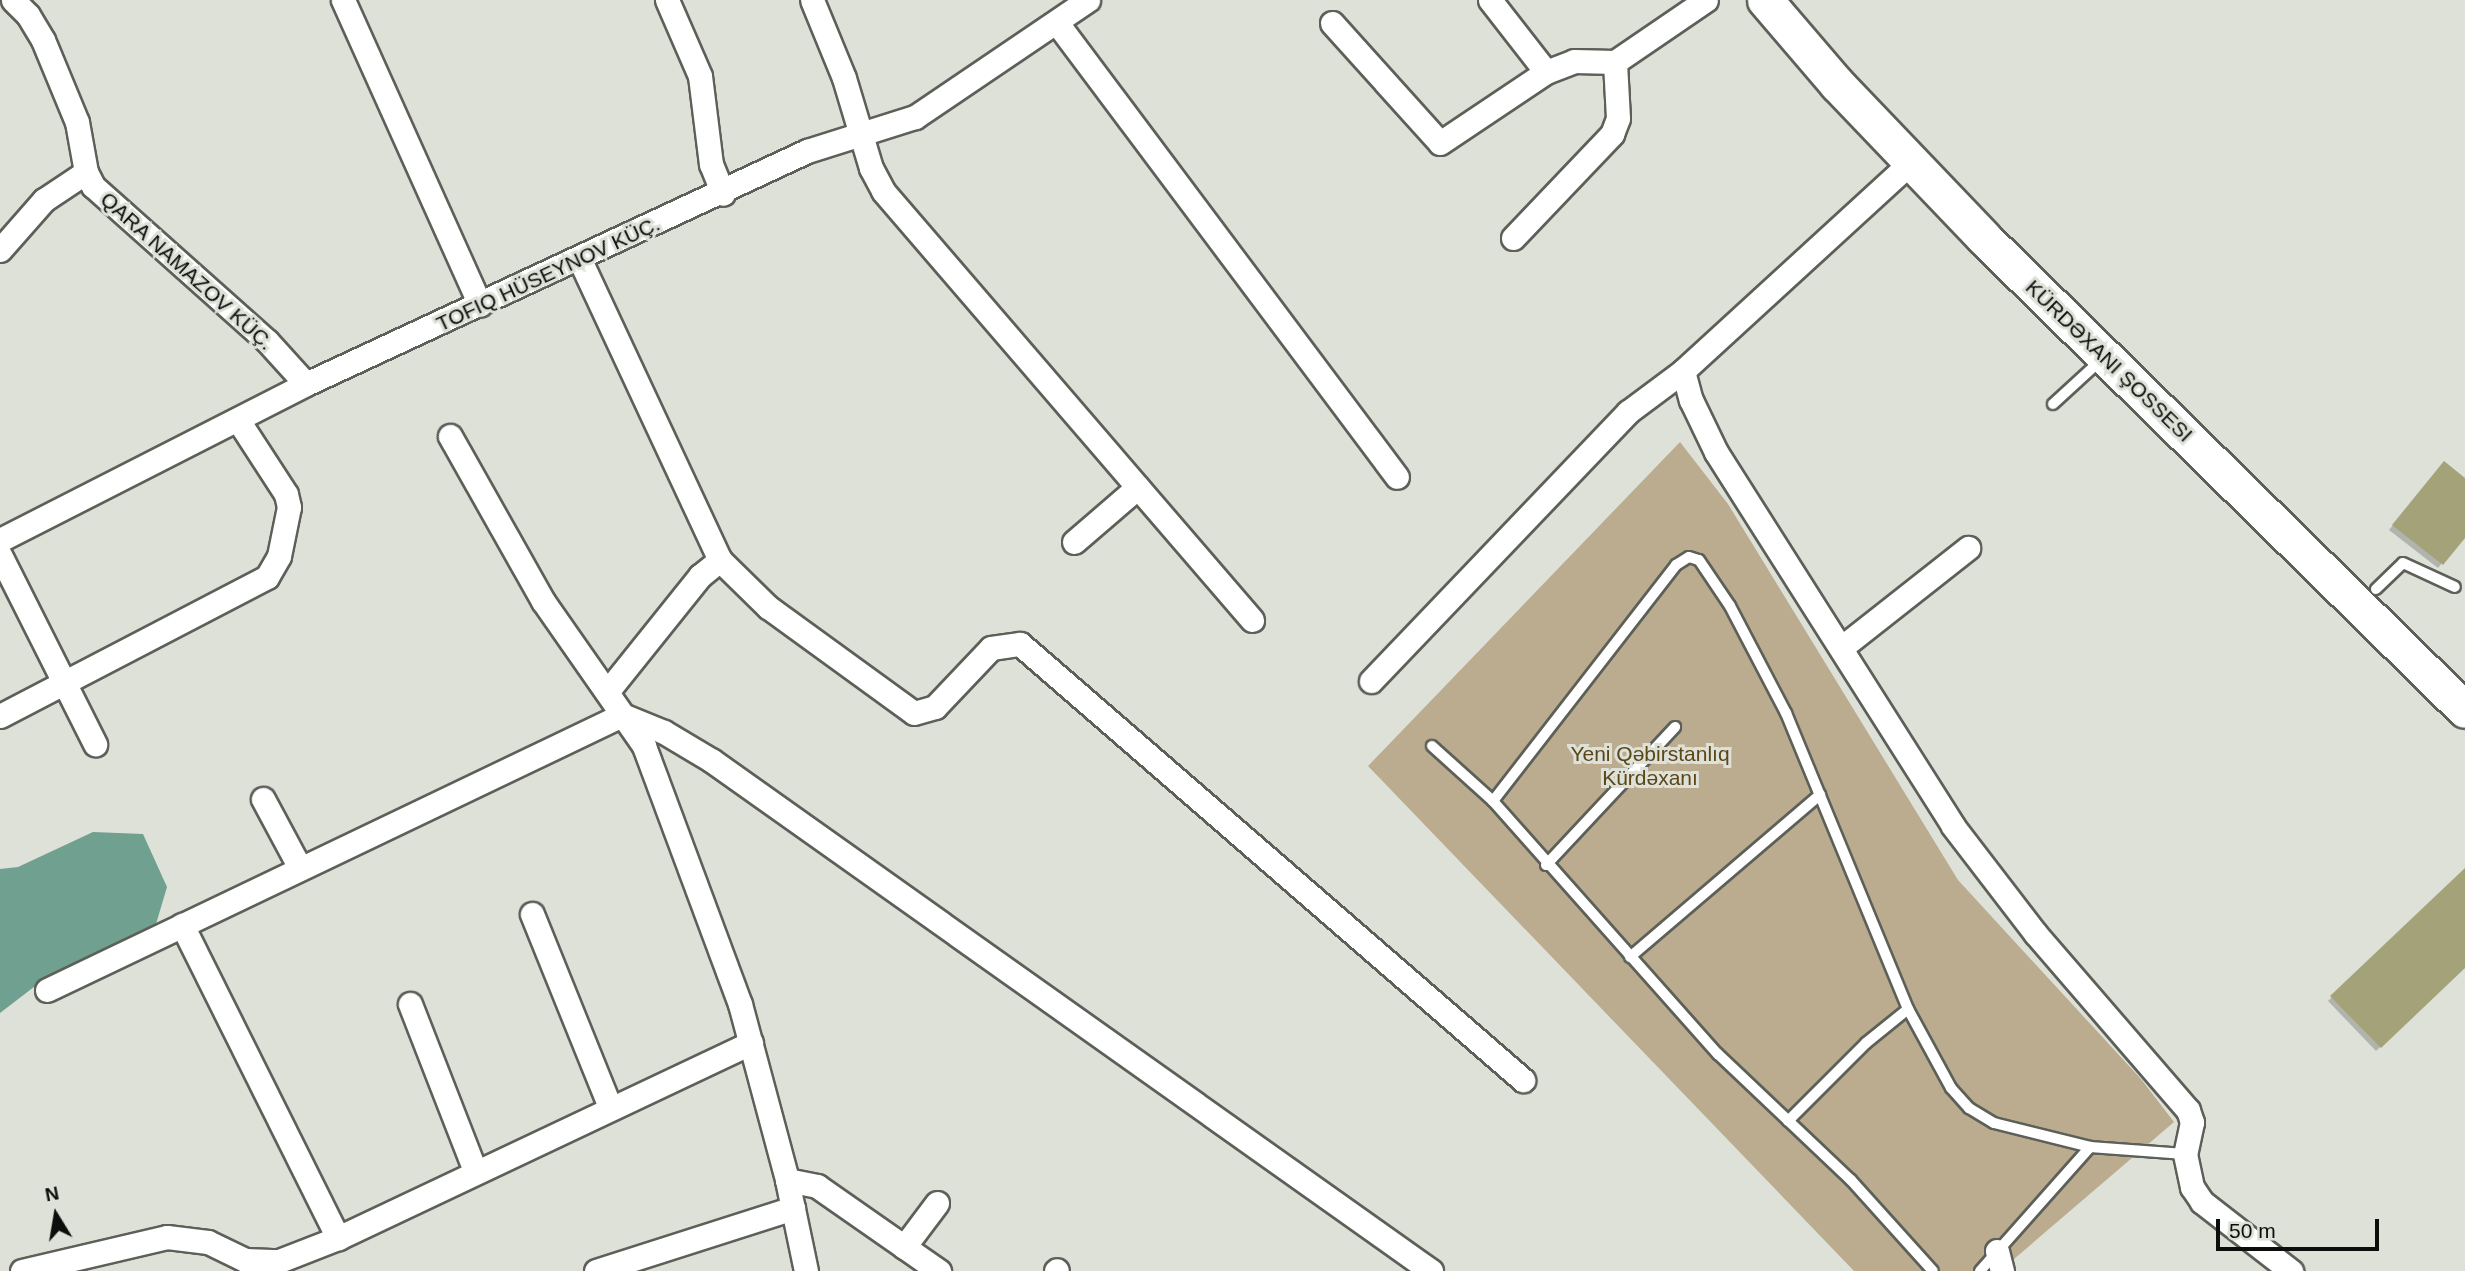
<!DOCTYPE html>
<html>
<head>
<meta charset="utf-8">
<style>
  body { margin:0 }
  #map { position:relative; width:2465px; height:1271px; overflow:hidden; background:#dde1d8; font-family:Helvetica,sans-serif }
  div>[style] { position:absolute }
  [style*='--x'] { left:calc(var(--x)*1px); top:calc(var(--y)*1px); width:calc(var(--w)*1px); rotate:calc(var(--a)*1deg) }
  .green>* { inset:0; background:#bbac90 }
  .water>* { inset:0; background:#70a08f }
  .shadow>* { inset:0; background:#0003 }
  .building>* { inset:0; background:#a4a279 }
  .roads { filter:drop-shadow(2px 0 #5c6058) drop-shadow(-2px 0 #5c6058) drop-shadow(0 2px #5c6058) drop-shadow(0 -2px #5c6058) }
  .lane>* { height:10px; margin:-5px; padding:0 5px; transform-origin:5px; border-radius:5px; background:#fff }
  .street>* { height:23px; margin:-11.5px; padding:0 11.5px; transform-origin:11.5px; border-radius:11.5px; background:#fff }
  .primary>* { height:35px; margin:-17.5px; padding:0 17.5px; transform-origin:17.5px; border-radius:17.5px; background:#fff }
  span { translate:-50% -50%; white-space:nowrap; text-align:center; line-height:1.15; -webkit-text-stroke:6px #dde1d8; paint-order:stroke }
  .street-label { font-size:21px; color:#0c0e0b }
  .park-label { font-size:21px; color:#5b4617 }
  .north { position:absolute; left:21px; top:1180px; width:70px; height:70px; -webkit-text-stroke:5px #dde1d8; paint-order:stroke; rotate:349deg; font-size:19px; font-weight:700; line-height:28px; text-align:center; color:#0c0e0b }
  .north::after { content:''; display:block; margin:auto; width:24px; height:32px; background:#0c0e0b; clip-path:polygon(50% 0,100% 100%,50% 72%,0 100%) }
  .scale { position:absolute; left:2216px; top:1219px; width:163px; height:32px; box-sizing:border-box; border:4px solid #0c0e0b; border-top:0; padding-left:9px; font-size:21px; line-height:24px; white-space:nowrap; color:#0c0e0b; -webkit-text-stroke:5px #dde1d8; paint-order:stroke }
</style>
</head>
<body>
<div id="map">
  <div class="green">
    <i style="clip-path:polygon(1680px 442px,1728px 504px,1958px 880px,2141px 1079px,2174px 1122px,2000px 1271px,1854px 1271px,1368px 766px)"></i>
  </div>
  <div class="water">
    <i style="clip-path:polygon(93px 832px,143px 834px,167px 887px,156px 924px,47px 977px,0 1013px,0 869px,18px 867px)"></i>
  </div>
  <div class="shadow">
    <i style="clip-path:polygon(2440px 467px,2465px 480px,2465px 535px,2438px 568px,2389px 530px)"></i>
    <i style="clip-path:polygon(2465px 870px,2465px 966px,2376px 1051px,2328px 1001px)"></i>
  </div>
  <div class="building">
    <i style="clip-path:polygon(2444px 461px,2465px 478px,2465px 538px,2443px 565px,2392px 525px)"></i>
    <i style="clip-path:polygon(2465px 868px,2465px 968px,2381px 1048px,2330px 996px)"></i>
  </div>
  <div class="roads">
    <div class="lane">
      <i style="--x:2053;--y:404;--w:64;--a:-42.5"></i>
      <i style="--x:2376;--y:589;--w:37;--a:-44"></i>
      <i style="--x:2403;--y:563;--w:57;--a:24.8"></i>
      <i style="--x:1432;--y:746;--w:82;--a:42"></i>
      <i style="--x:1493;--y:801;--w:339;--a:48.4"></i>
      <i style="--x:1718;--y:1054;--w:183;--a:43.5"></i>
      <i style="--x:1851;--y:1180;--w:122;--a:48"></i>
      <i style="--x:1493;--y:801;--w:299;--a:-52.2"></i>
      <i style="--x:1676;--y:565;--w:15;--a:-32"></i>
      <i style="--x:1689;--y:557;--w:10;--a:17"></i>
      <i style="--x:1699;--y:560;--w:55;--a:56"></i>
      <i style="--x:1730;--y:606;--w:121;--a:62.4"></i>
      <i style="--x:1786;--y:713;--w:320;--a:67.6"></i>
      <i style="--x:1908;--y:1009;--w:90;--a:61.4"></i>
      <i style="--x:1951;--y:1088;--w:27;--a:48"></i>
      <i style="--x:1969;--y:1108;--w:29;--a:31"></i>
      <i style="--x:1994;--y:1123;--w:99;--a:14"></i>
      <i style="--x:2090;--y:1147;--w:95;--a:4.2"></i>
      <i style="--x:1546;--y:865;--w:189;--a:-46.9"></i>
      <i style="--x:1630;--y:957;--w:250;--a:-40.5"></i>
      <i style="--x:1788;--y:1121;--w:110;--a:-45"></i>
      <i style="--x:1866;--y:1043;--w:54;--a:-39"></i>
      <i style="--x:1980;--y:1271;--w:166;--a:-48.4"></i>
    </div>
    <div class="street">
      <i style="--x:13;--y:0;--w:21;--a:45"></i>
      <i style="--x:28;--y:15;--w:29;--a:59"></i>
      <i style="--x:43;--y:40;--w:89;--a:67.5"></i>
      <i style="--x:77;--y:122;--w:51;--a:79.8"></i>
      <i style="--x:86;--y:172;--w:16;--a:63"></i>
      <i style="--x:93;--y:186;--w:233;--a:41.7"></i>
      <i style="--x:267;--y:341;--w:58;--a:47.8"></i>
      <i style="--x:343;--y:0;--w:334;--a:65.8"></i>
      <i style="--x:667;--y:0;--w:83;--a:66.5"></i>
      <i style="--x:700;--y:76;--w:89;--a:82.9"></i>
      <i style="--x:711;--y:164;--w:32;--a:68"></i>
      <i style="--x:812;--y:0;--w:84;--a:67.7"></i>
      <i style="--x:844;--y:78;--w:94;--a:73.3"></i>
      <i style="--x:871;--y:168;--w:26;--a:62"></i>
      <i style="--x:883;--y:191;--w:566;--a:49.3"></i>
      <i style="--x:1490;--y:0;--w:91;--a:52.1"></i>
      <i style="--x:1057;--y:23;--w:567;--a:53.17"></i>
      <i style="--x:1332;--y:23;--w:161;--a:48"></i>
      <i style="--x:1440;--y:143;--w:128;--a:-33.8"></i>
      <i style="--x:1546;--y:72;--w:30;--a:-21"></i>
      <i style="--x:1574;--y:61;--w:41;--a:1.4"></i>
      <i style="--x:1615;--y:62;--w:110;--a:-34.3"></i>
      <i style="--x:1910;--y:163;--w:308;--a:137.5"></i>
      <i style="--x:1683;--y:371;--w:30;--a:75"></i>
      <i style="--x:1691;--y:400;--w:58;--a:64.3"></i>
      <i style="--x:1716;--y:452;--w:443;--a:57.6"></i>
      <i style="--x:1953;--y:826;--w:135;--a:52.5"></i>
      <i style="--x:2035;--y:933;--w:234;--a:49.2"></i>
      <i style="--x:2188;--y:1110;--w:13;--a:72"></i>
      <i style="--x:2192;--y:1122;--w:33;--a:102"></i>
      <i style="--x:2185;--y:1154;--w:34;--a:78"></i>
      <i style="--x:2192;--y:1187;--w:18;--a:56"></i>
      <i style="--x:2202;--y:1202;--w:113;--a:37.8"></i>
      <i style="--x:1513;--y:238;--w:144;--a:-46.4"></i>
      <i style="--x:1612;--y:134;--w:17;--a:-69"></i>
      <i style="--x:1618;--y:118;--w:56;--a:-93.1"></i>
      <i style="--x:0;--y:250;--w:67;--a:-48.7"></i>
      <i style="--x:44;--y:200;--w:50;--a:-33.7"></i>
      <i style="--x:580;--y:260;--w:331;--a:65"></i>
      <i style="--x:720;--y:560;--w:67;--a:44.4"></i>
      <i style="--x:768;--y:607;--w:180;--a:36"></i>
      <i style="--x:914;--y:713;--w:22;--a:-16"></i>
      <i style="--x:935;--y:707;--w:81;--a:-46.5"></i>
      <i style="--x:991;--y:648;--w:29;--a:-8"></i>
      <i style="--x:1020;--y:644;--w:666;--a:40.92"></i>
      <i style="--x:450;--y:436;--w:189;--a:60.6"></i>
      <i style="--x:543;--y:601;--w:177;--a:55.1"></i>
      <i style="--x:644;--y:746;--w:275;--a:69.6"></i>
      <i style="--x:740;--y:1004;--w:182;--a:75"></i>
      <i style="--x:787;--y:1180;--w:93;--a:78.2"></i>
      <i style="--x:0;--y:540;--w:343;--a:-27"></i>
      <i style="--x:306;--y:384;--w:553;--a:-24.94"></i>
      <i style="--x:807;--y:151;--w:113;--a:-17.5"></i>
      <i style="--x:915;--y:117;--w:209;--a:-34.1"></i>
      <i style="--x:1074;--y:542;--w:84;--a:-40.7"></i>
      <i style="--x:0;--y:555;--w:212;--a:63.3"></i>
      <i style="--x:1841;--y:648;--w:162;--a:-38.2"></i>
      <i style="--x:1371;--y:681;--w:372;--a:-46.3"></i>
      <i style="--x:1628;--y:412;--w:69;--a:-36.7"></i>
      <i style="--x:607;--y:692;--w:149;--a:-51.3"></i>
      <i style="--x:700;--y:576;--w:26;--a:-39"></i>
      <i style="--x:0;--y:716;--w:301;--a:-27.5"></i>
      <i style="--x:267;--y:577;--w:24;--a:-60"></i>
      <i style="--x:279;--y:556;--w:50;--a:-78.5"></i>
      <i style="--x:289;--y:507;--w:13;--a:-103"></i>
      <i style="--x:286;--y:494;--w:88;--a:-123"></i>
      <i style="--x:263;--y:799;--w:78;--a:61.8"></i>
      <i style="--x:532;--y:914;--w:208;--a:68"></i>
      <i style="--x:182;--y:925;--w:350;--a:63.5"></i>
      <i style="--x:47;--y:990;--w:637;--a:-25.56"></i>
      <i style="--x:622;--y:715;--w:45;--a:22"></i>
      <i style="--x:664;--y:732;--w:55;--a:30.8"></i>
      <i style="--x:711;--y:760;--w:883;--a:35.36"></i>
      <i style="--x:410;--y:1004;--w:179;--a:68.7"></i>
      <i style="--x:787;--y:1180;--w:31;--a:11"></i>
      <i style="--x:817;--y:1186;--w:149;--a:34.9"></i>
      <i style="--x:904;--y:1247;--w:55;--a:-53.1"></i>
      <i style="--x:1997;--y:1251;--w:21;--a:76"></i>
      <i style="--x:22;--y:1271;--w:149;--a:-13.2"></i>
      <i style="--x:167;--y:1237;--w:41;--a:7"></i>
      <i style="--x:208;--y:1242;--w:41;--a:25.9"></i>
      <i style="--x:245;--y:1260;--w:34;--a:2"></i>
      <i style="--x:279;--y:1261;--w:63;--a:-21.3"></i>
      <i style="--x:338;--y:1238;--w:457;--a:-25.3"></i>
      <i style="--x:596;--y:1271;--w:207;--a:-17.7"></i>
      <i style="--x:1056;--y:1271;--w:1;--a:-45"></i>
    </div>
    <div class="primary">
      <i style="--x:1765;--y:0;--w:111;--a:49.4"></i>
      <i style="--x:1837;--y:84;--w:211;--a:46.3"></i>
      <i style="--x:1983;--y:237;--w:675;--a:44.46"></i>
    </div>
  </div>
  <div class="street-label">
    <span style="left:187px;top:271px;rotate:42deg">QARA NAMAZOV KÜÇ.</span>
    <span style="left:548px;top:274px;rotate:-25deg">TOFIQ HÜSEYNOV KÜÇ.</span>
    <span style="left:2109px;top:361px;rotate:44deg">KÜRDƏXANI ŞOSSESI</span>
  </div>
  <div class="park-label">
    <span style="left:1650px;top:766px">Yeni Qəbirstanlıq<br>Kürdəxanı</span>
  </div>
  <div class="north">N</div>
  <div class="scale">50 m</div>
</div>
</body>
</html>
